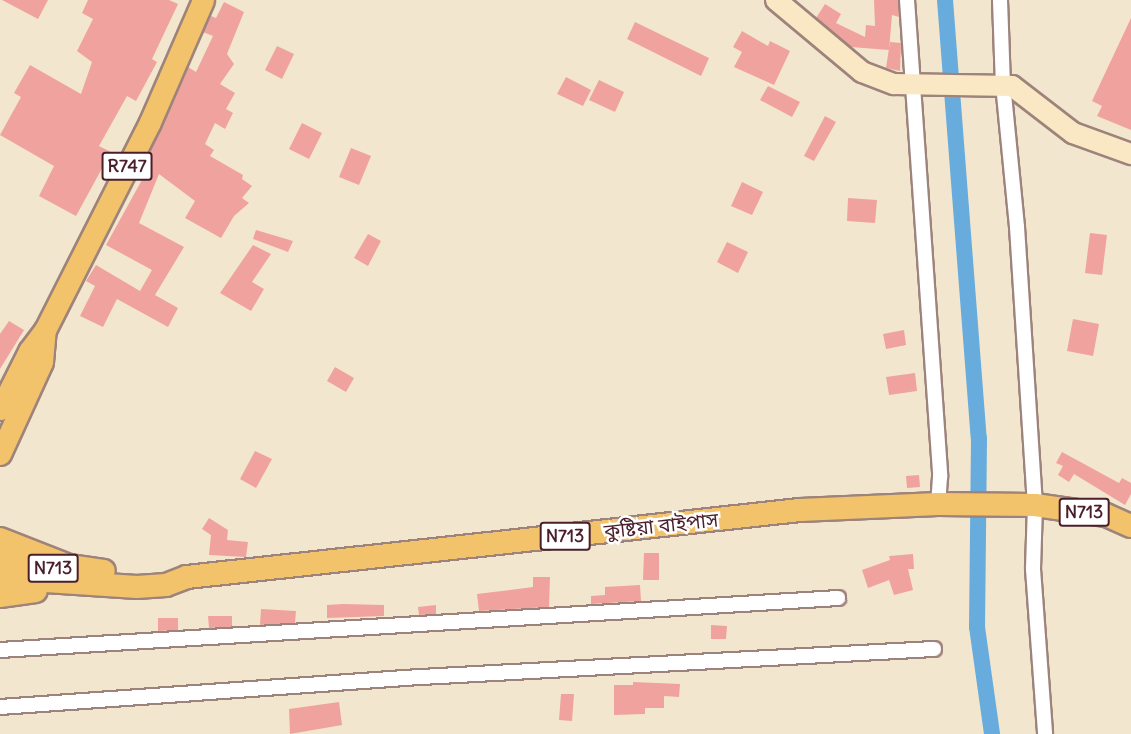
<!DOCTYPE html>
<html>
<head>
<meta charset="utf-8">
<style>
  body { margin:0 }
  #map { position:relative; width:1131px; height:734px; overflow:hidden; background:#f2e7ce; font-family:Delius,"Noto Sans Bengali",sans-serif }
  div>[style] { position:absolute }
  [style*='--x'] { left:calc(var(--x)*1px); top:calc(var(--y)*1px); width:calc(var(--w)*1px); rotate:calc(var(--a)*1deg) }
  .canal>* { height:16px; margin:-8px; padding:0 8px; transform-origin:8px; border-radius:8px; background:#68acdd }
  .building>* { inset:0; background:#f0a29e }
  .roads { filter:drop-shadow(2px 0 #9e837c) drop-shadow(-2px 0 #9e837c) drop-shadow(0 2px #9e837c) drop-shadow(0 -2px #9e837c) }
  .minor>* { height:14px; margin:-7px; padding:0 7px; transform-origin:7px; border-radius:7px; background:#fff }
  .secondary>* { height:20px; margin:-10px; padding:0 10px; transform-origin:10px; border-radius:10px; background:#fae7c3 }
  .primary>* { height:21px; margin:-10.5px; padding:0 10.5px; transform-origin:10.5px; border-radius:10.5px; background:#f2c36a }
  .trunk>* { height:22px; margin:-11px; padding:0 11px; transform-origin:11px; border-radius:11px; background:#f2c36a }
  span { translate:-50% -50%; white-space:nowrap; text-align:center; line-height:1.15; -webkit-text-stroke:5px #fff; paint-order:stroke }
  .shield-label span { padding:2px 4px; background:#fff; border:2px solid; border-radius:4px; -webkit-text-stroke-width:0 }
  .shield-label { font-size:18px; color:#4a1f2b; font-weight:700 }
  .street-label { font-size:20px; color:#4a1f2b }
</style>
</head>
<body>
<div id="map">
  <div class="canal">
    <i style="--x:945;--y:0;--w:439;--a:85.6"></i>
    <i style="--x:979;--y:438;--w:189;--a:90.6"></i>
    <i style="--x:977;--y:627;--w:108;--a:82"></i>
  </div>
  <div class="building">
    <i style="clip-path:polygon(2px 0,48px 0,38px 19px)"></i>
    <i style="clip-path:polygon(88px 0,169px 0,178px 4px,152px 59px,157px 62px,136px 101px,127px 96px,99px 146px,111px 152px,76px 216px,39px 196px,54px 166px,0 135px,21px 97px,14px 93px,30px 65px,81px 94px,92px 62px,77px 51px,93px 19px,82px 13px)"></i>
    <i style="clip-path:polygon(874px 0,898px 0,899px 17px,892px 15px,889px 50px,851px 47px,816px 18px,825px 4px,841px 14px,836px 23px,865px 37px,866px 25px,875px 26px)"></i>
    <i style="clip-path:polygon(224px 2px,244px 12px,227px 54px,234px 64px,220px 84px,235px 93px,226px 109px,233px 113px,225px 129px,215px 123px,205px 144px,214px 150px,210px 156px,243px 175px,242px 179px,252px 186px,242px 198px,249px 203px,234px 216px,221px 238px,185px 218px,195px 201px,159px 174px,139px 223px,184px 247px,155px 295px,178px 308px,168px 327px,117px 299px,103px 327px,80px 316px,95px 286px,86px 281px,96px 265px,140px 291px,152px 270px,106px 245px,148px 169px,142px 166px,188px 67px,196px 72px,213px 36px,203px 32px,211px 16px,216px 18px)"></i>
    <i style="clip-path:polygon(1131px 18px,1131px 130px,1097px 116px,1102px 106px,1092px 101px)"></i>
    <i style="clip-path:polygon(635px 22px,709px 58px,701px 76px,627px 39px)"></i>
    <i style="clip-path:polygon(742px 31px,768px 46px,770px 41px,790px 51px,774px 85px,734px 67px,742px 52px,733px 47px)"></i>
    <i style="clip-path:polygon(890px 42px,901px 43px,900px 71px,886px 68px)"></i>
    <i style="clip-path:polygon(277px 46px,294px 54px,282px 79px,265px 70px)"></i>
    <i style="clip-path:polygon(566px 77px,591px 90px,583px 106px,557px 94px)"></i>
    <i style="clip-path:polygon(599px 80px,624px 92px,615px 112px,589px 100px)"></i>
    <i style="clip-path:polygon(768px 86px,800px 102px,792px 117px,760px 100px)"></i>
    <i style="clip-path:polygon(825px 116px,836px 122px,814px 161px,804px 156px)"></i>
    <i style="clip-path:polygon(302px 123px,322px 133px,309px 159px,289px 149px)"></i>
    <i style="clip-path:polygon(351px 148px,371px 156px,359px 185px,339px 177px)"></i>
    <i style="clip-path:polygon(742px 182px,763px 192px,752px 215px,731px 206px)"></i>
    <i style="clip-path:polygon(848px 198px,877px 200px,875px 223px,847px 221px)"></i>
    <i style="clip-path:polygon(256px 230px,293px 241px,288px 252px,253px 239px)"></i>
    <i style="clip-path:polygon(1090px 233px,1107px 235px,1102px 275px,1085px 273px)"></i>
    <i style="clip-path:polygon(368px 234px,381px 241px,368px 266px,354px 258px)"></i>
    <i style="clip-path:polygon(727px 242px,748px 252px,738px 273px,717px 262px)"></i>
    <i style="clip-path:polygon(253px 245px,271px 254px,252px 282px,264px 289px,251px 311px,220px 293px)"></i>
    <i style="clip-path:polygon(1073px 319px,1099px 324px,1093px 356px,1067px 351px)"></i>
    <i style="clip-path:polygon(9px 321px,24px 330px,0 369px,0 334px)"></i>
    <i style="clip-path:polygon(904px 330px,906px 345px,886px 349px,883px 334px)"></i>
    <i style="clip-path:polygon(335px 367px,354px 378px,346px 392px,327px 381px)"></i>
    <i style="clip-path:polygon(915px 373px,917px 391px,889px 395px,886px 377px)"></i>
    <i style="clip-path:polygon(255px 451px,272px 459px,256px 488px,240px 479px)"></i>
    <i style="clip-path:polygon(1062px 452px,1119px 483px,1122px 478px,1131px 483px,1131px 494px,1125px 505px,1074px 474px,1069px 482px,1058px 475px,1063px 466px,1056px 463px)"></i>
    <i style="clip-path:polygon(919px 475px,920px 487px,907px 488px,906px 476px)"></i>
    <i style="clip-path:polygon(209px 518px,228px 530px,227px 540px,248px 542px,246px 557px,209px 555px,211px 535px,202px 529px)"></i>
    <i style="clip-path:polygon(644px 553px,659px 553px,659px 580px,643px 580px)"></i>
    <i style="clip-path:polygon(913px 554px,914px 569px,908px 569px,913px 590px,894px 595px,889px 580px,868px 588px,862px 570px,890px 560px,889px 556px)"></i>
    <i style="clip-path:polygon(533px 577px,550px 577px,549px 607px,479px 611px,477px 594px,533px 587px)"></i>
    <i style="clip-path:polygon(640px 585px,641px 601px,591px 604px,591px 596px,605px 595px,605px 587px)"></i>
    <i style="clip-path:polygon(343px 604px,384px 605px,384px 616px,327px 618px,327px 605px)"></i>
    <i style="clip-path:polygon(436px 605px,436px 614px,419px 615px,418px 607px)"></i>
    <i style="clip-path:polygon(261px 609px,296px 611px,295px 623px,260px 625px)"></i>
    <i style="clip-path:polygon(208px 616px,232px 616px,232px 627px,209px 628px)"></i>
    <i style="clip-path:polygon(158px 618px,178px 618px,178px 630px,158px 631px)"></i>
    <i style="clip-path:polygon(711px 625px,727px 626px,726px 639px,711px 639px)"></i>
    <i style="clip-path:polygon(633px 682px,680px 684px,679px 697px,664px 696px,664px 708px,645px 708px,645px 714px,614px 715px,614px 685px,633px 685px)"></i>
    <i style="clip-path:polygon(561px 694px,574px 694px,572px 721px,559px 720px)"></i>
    <i style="clip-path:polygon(339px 702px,342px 725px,290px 734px,289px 709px)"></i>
  </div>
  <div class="roads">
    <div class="minor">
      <i style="--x:907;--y:0;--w:478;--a:86"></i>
      <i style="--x:940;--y:477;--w:27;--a:94"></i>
      <i style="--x:1000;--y:0;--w:84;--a:88"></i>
      <i style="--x:1003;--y:84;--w:144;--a:84.4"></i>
      <i style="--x:1017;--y:227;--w:279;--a:86.3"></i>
      <i style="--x:1035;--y:505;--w:64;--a:91.8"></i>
      <i style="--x:1033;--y:569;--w:165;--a:85.8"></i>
      <i style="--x:0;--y:650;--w:840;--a:-3.55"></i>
      <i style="--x:0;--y:707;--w:404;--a:-4.1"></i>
      <i style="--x:403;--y:678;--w:532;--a:-3.13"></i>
    </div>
    <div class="secondary">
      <i style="--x:776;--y:0;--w:112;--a:39.9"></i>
      <i style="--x:862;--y:72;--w:34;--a:21"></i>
      <i style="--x:894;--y:84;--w:118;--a:1"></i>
      <i style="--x:1012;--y:86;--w:77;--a:37.6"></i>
      <i style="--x:1073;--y:133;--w:62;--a:19.9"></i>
    </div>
    <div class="primary">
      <i style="--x:0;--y:409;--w:65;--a:-63.4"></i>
      <i style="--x:29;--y:351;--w:26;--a:-53"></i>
      <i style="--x:45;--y:330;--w:233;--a:-63.2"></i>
      <i style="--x:150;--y:122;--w:133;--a:-66.5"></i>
      <i style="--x:0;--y:454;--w:101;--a:-65.5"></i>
      <i style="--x:42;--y:362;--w:32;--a:-85"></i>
    </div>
    <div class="trunk">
      <i style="--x:0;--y:539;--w:74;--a:21.4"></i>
      <i style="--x:69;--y:566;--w:35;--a:8"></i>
      <i style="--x:0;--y:558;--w:49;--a:11.8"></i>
      <i style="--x:0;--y:578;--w:137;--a:3.8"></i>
      <i style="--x:137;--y:587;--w:29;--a:-4"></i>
      <i style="--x:166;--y:585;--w:22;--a:-21"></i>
      <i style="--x:187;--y:577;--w:617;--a:-6.24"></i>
      <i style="--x:800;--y:510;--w:138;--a:-2.5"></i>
      <i style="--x:938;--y:504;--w:97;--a:0.6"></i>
      <i style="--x:1035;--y:505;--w:72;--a:8"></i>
      <i style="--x:1106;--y:515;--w:27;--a:24"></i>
      <i style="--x:0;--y:596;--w:36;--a:-8"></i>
    </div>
  </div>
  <div class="shield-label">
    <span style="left:127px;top:166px">R747</span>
    <span style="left:1084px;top:512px">N713</span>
    <span style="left:565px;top:536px">N713</span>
    <span style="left:53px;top:568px">N713</span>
  </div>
  <div class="street-label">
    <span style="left:661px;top:525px;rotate:-6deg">কুষ্টিয়া বাইপাস</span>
  </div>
</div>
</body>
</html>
